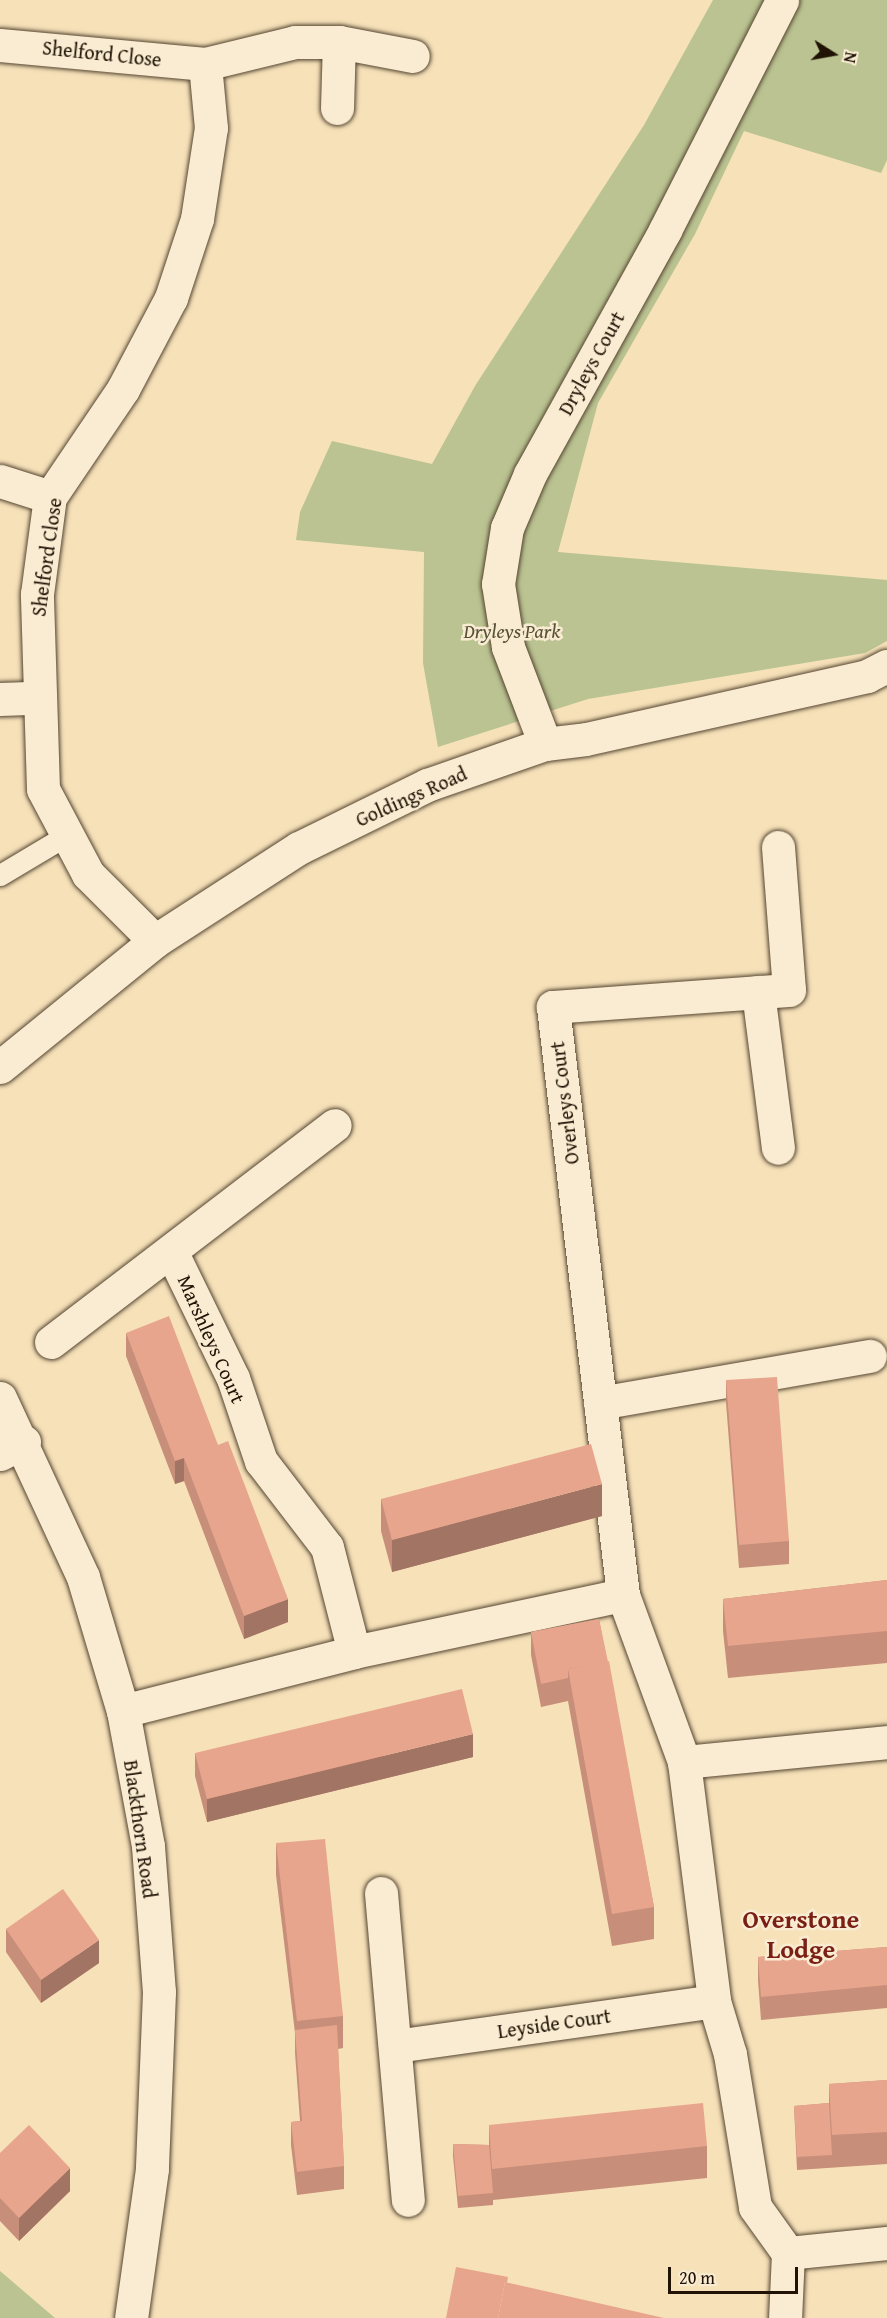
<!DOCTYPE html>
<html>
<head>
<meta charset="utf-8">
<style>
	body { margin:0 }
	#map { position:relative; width:887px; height:2318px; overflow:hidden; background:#f6e1b9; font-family:"Gentium Book Plus",serif }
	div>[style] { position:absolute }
	.green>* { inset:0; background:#bac391 }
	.roads { filter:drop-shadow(0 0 2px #564632) drop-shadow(0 0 2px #564632) }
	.service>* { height:21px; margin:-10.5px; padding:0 10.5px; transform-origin:10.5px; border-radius:10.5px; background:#f9ecd2 }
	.minor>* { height:33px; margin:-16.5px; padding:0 16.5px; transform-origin:16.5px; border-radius:16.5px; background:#f9ecd2 }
	.tertiary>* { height:33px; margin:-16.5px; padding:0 16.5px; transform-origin:16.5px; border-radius:16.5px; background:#f9ecd2 }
	.wall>* { inset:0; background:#c78e79 }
	.shaded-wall>* { inset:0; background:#a27463 }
	.building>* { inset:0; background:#e7a58d }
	span { translate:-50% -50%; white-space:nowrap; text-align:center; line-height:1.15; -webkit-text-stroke:5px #f9ecd2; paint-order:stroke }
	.street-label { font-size:20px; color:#201305 }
	.park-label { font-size:20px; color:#565136; font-style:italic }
	.district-label { font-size:26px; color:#7a1f14; font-weight:700 }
	.north { position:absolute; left:803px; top:24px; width:60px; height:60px; -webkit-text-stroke:4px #f9ecd2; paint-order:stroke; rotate:101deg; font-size:16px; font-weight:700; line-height:24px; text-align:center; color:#201305 }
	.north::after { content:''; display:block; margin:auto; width:21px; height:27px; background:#201305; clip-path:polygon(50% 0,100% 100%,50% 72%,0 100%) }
	.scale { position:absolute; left:668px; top:2267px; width:130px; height:27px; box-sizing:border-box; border:3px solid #201305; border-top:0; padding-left:8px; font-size:18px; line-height:21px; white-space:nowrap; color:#201305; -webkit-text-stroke:4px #f9ecd2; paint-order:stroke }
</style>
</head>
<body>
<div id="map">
	<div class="green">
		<div style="clip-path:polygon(713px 0,887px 0,887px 160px,881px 173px,744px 131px,695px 234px,598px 403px,558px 552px,887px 580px,887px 641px,865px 653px,588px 699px,438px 747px,423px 663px,424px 552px,296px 540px,300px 512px,332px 441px,432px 464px,475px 386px,644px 125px)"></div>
		<div style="clip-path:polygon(0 2271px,55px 2318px,0 2318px)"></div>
	</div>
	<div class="roads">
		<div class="service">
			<div style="left:0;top:875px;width:78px;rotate:-30.8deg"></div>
		</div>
		<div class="minor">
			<div style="left:0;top:45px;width:206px;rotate:5.3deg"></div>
			<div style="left:205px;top:64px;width:93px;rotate:-13.7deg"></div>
			<div style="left:295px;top:42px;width:44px"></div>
			<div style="left:339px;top:42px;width:75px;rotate:10.7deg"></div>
			<div style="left:337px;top:108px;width:66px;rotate:-88.3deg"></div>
			<div style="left:0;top:481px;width:52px;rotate:17.7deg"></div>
			<div style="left:0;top:699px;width:36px;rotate:-2deg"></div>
			<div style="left:545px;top:744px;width:104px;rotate:-110.9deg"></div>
			<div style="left:508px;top:647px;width:64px;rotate:-99deg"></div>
			<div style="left:498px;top:584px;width:57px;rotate:-80.9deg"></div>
			<div style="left:507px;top:528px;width:59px;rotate:-66.9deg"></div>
			<div style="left:530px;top:474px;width:279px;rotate:-61deg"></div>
			<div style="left:665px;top:230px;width:258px;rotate:-63deg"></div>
			<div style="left:778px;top:847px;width:143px;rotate:85.6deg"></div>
			<div style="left:789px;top:990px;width:237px;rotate:175.9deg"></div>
			<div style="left:553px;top:1007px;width:592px;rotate:83.21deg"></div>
			<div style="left:623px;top:1595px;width:178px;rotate:69.9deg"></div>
			<div style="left:684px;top:1762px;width:241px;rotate:82.8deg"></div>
			<div style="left:714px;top:2001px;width:55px;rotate:73.2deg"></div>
			<div style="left:730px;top:2054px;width:155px;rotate:80.7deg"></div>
			<div style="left:755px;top:2207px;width:57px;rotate:54.3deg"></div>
			<div style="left:788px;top:2253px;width:65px;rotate:92.6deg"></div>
			<div style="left:155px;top:941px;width:95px;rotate:-135deg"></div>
			<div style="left:88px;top:874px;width:96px;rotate:-117.9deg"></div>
			<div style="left:43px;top:789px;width:195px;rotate:-91.8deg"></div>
			<div style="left:37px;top:594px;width:98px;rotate:-82.4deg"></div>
			<div style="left:50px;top:497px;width:130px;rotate:-55.9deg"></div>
			<div style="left:123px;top:389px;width:103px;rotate:-62.2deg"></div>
			<div style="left:171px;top:298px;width:83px;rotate:-71.8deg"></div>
			<div style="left:197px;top:219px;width:92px;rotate:-81.3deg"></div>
			<div style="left:211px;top:128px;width:64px;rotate:-95.4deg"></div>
			<div style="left:758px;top:992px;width:157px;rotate:82.7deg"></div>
			<div style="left:0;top:1067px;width:200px;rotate:-39.1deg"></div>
			<div style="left:155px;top:941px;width:171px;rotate:-32.9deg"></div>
			<div style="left:299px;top:848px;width:143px;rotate:-26.2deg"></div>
			<div style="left:427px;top:785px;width:125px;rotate:-19.2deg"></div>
			<div style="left:545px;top:744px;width:41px;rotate:-7deg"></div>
			<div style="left:586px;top:739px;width:288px;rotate:-12.6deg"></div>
			<div style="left:867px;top:676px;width:22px;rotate:-27deg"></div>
			<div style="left:171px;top:1251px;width:141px;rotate:64deg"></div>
			<div style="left:233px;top:1378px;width:88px;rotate:71.4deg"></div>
			<div style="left:261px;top:1461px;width:108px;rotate:52.5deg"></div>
			<div style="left:327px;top:1547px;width:108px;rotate:75.6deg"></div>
			<div style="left:51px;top:1342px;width:357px;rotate:-37.4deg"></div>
			<div style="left:600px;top:1403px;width:274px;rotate:-9.9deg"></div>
			<div style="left:0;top:1454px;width:27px;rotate:-27deg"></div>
			<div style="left:123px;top:1711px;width:238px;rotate:-14.3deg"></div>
			<div style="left:354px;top:1652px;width:275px;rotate:-12deg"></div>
			<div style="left:684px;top:1762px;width:204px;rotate:-5.6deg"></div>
			<div style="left:381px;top:1893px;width:308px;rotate:85deg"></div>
			<div style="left:395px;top:2046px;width:322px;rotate:-8deg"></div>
			<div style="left:788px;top:2253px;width:100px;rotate:-5.8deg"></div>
		</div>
		<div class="tertiary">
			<div style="left:0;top:1398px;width:197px;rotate:65.1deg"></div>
			<div style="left:83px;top:1577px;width:140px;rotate:73.4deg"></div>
			<div style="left:123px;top:1711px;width:137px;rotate:79.5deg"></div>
			<div style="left:148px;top:1846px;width:146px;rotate:85.7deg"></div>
			<div style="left:159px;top:1992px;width:177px;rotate:92.3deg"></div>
			<div style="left:152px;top:2169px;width:150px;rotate:98deg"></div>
		</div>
	</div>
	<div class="wall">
		<div style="clip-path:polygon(126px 1333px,218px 1445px,288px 1622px,244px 1639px,184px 1481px,175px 1484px,126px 1356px)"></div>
		<div style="clip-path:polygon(726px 1380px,789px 1541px,789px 1564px,739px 1568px,726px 1403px)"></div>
		<div style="clip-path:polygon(381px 1499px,602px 1516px,392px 1572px,381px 1531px)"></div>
		<div style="clip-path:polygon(887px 1580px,887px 1663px,728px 1678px,723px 1631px,723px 1599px)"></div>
		<div style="clip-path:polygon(599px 1619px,654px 1907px,654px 1939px,612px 1946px,568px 1701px,541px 1707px,531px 1655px,531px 1632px)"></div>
		<div style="clip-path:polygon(195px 1753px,473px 1757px,207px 1822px,195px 1776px)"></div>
		<div style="clip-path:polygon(276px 1843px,343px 2016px,343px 2048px,338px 2049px,344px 2166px,344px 2189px,297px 2195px,291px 2145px,291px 2122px,300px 2121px,295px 2053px,295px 2033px,276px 1875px)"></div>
		<div style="clip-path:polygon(6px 1929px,99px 1963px,41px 2003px,6px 1952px)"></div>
		<div style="clip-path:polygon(887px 1947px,887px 2008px,761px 2020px,758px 1980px,758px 1957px)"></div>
		<div style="clip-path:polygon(887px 2080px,887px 2164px,797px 2170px,794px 2106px,829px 2103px,829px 2084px)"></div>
		<div style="clip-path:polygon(489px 2125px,707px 2146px,707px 2178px,493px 2200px,493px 2205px,458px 2208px,453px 2156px,453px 2144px,489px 2145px)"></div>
		<div style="clip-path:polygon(0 2153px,70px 2191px,19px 2241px,0 2221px)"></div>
	</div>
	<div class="shaded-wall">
		<div style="clip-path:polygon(184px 1458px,184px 1481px,175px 1484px,175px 1461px)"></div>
		<div style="clip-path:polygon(602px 1484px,602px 1516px,392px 1572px,392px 1540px)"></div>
		<div style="clip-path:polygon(288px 1599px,288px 1622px,244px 1639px,244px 1616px)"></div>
		<div style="clip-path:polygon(473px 1734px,473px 1757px,207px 1822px,207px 1799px)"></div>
		<div style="clip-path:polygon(99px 1940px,99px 1963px,41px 2003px,41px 1980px)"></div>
		<div style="clip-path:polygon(70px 2168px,70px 2191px,19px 2241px,19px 2218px)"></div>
	</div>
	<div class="building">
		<div style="clip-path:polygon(169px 1316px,218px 1445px,228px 1441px,288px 1599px,244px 1616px,184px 1458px,175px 1461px,126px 1333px)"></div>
		<div style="clip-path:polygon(777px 1377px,789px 1541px,739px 1545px,726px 1380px)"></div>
		<div style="clip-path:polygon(591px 1444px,602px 1484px,392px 1540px,381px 1499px)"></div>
		<div style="clip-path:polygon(887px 1580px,887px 1631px,728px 1646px,723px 1599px)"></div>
		<div style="clip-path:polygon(599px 1619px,608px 1662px,568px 1669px,568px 1678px,541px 1684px,531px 1632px)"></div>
		<div style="clip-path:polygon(609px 1661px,654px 1907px,612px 1914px,568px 1669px)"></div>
		<div style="clip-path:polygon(462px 1689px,473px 1734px,207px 1799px,195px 1753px)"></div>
		<div style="clip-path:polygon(325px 1839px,343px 2016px,297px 2021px,276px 1843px)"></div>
		<div style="clip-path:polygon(63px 1889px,99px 1940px,41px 1980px,6px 1929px)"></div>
		<div style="clip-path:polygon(887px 1947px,887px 1985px,761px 1997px,758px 1957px)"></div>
		<div style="clip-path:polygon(337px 2025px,344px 2166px,297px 2172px,291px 2122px,302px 2121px,295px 2030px)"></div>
		<div style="clip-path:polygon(887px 2080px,887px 2132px,832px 2135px,829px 2084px)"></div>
		<div style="clip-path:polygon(703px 2103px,707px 2146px,492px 2169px,489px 2125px)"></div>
		<div style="clip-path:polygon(829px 2103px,832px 2155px,797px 2157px,794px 2106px)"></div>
		<div style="clip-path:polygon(29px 2125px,70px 2168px,19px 2218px,0 2198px,0 2153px)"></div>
		<div style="clip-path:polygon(453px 2144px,489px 2145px,493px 2193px,458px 2196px)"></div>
		<div style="clip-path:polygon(456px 2267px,508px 2277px,507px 2283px,505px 2282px,498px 2318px,446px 2318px)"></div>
		<div style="clip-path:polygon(505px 2282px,664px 2318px,498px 2318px)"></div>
	</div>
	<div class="street-label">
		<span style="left:102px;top:53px;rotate:6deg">Shelford Close</span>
		<span style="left:591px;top:363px;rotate:-61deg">Dryleys Court</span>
		<span style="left:46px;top:557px;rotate:-82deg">Shelford Close</span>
		<span style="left:411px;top:796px;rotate:-24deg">Goldings Road</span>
		<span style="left:564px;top:1103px;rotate:-97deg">Overleys Court</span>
		<span style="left:212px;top:1339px;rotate:66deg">Marshleys Court</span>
		<span style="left:141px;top:1829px;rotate:82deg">Blackthorn Road</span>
		<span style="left:554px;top:2023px;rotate:-8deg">Leyside Court</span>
	</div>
	<div class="park-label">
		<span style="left:512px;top:630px">Dryleys Park</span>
	</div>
	<div class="district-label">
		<span style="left:801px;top:1934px">Overstone<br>Lodge</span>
	</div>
	<div class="north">N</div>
	<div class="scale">20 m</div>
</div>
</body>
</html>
